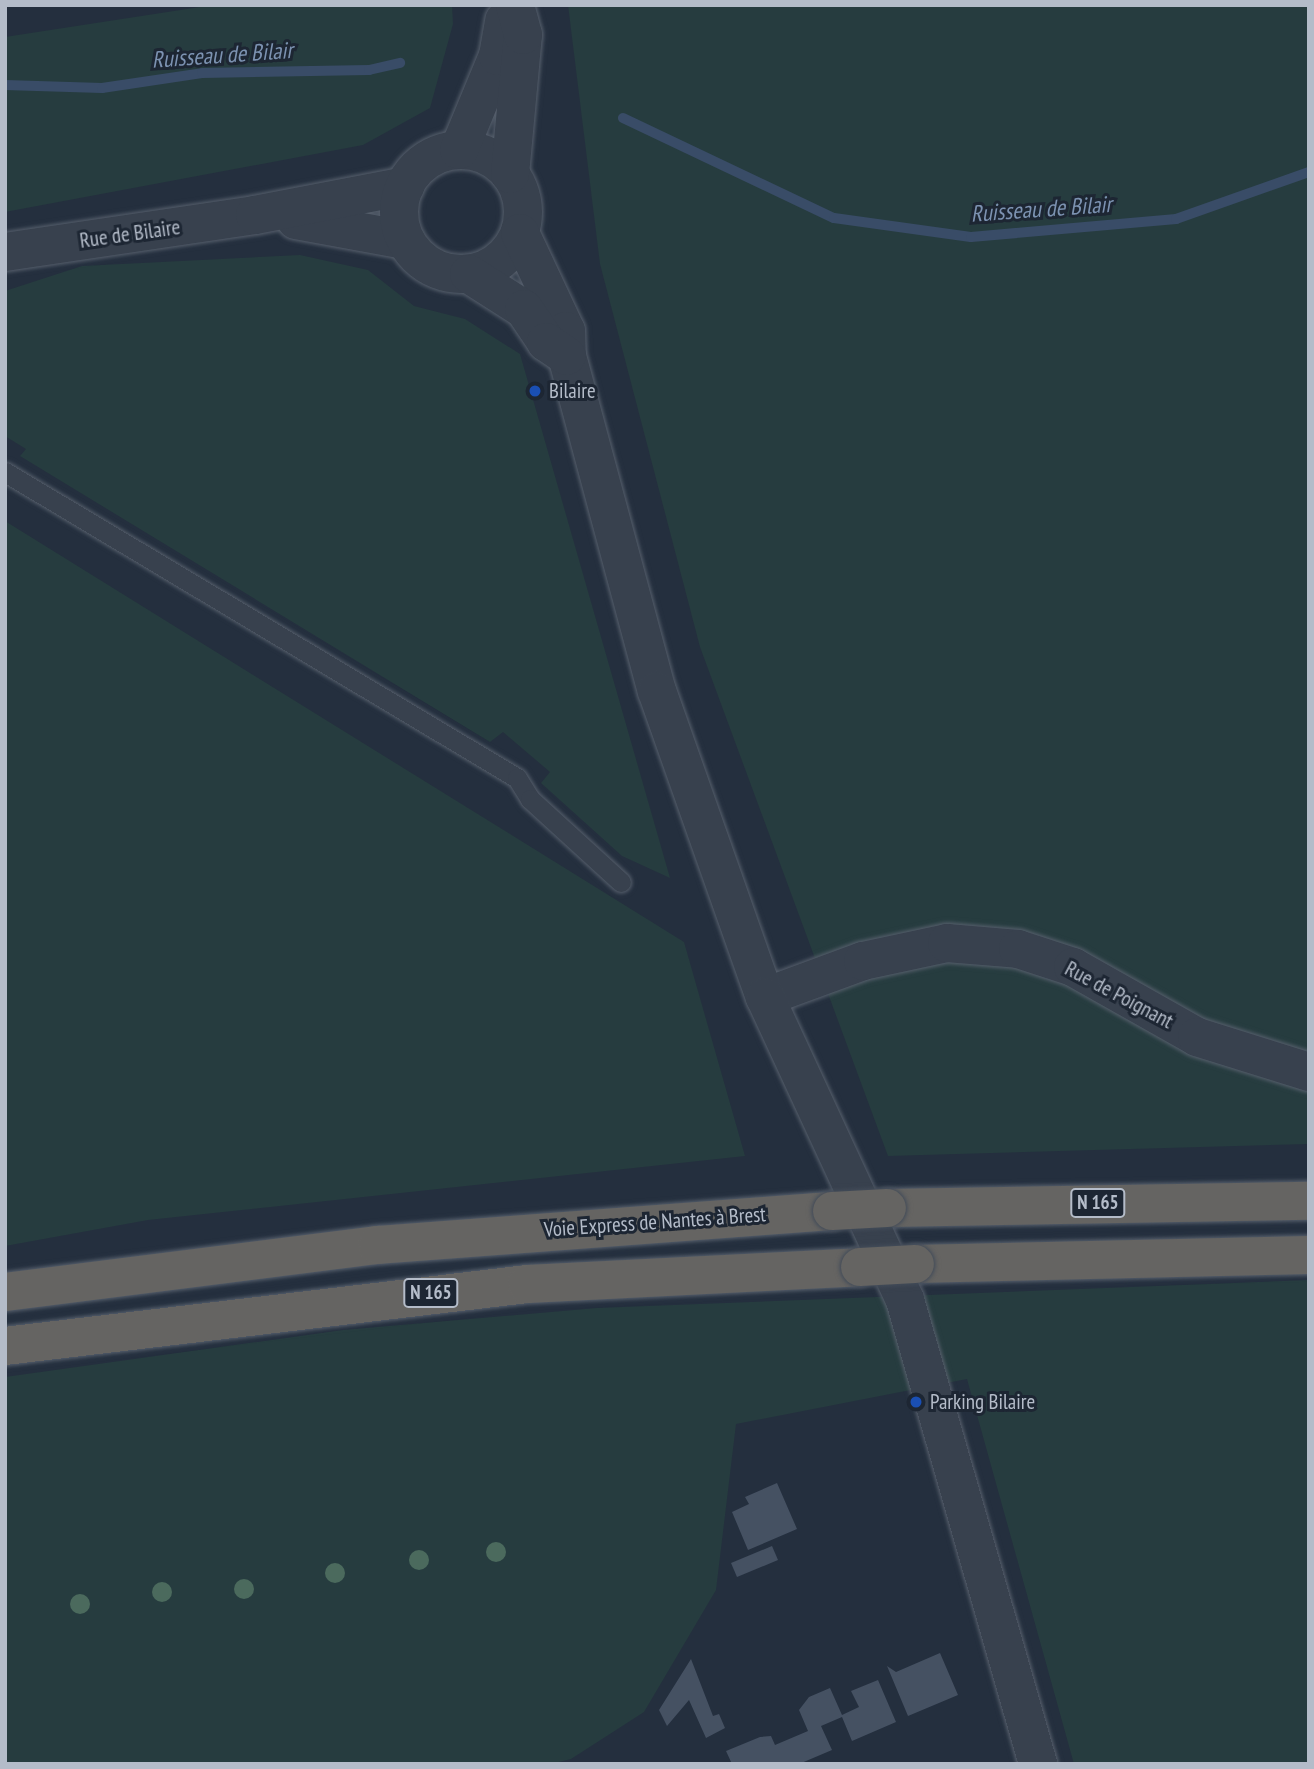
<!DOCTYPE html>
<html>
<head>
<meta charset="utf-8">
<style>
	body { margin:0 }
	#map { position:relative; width:1314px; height:1769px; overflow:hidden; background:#242f3e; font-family:"PT Sans Narrow",sans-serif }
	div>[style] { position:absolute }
	.green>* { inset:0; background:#263c3f }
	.stream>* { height:10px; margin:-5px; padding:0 5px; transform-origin:5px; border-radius:5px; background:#394c67 }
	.building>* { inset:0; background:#455162 }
	.roads { filter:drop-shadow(0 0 2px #565f6c) drop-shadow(0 0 2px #565f6c) }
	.service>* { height:19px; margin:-9.5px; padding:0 9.5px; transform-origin:9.5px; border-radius:9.5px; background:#38414e }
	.minor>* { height:38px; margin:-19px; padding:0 19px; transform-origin:19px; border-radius:19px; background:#38414e }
	.tertiary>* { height:38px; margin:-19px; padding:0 19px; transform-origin:19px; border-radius:19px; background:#38414e }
	.tertiary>.ring { margin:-19px; padding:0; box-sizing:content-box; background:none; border:38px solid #38414e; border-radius:50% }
	.trunk>* { height:38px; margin:-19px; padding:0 19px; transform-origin:19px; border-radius:19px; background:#656462 }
	.bridges { filter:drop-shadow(0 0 2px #434c59) drop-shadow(0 0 2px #434c59) }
	.trunk-bridge>* { height:38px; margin:-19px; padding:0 19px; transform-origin:19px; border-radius:19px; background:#656462 }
	.trees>* { width:20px; height:20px; margin:-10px; border-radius:50%; background:#4b6a5d }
	.dots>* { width:19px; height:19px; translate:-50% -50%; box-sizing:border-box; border:4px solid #1d2633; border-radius:50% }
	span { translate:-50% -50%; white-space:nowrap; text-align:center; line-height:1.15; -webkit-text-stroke:6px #1d2633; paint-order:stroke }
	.shield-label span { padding:2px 5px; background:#1d2633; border:2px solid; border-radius:5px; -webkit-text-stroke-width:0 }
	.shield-label { font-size:19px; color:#b4bcc9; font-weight:700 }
	.street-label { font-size:21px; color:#b4bcc9 }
	.poi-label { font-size:21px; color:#b4bcc9 }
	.left { translate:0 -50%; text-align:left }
	.water-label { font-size:23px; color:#7c92b1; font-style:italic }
	.frame { position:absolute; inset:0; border:7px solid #b4bcc9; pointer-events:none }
</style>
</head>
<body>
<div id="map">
	<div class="green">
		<div style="clip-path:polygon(213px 5px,452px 5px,453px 24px,430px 108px,363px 145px,5px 212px,5px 37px)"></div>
		<div style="clip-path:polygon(568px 5px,1309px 5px,1309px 1144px,888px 1156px,700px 647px,600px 264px)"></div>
		<div style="clip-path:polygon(300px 255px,368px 270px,414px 306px,465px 319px,520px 354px,670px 878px,622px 856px,541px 783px,550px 772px,503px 732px,490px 742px,20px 456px,26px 449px,5px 436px,5px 291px,82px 266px)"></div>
		<div style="clip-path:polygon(5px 521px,684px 942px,745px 1156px,148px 1220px,5px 1246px)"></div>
		<div style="clip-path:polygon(1309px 1280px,1309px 1764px,1074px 1764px,967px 1379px,736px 1424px,716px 1590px,644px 1712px,571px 1759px,551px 1764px,5px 1764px,5px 1377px,343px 1330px,597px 1308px)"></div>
	</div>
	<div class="stream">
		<div style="left:5px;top:85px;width:97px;rotate:1.8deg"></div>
		<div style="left:102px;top:88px;width:101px;rotate:-8.5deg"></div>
		<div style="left:202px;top:73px;width:167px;rotate:-1deg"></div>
		<div style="left:369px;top:70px;width:32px;rotate:-13deg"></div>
		<div style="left:623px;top:118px;width:233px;rotate:25.4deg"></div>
		<div style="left:834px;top:218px;width:138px;rotate:7.9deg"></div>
		<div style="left:971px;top:237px;width:206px;rotate:-5deg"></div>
		<div style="left:1176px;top:219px;width:141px;rotate:-19.5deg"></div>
	</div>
	<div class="building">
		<div style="clip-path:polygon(777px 1483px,797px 1529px,748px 1550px,732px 1512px,749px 1504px,745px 1497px)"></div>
		<div style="clip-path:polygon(772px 1546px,778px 1560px,737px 1577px,731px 1563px)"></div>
		<div style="clip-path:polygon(940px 1653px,958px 1695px,908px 1716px,887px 1666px,896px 1672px)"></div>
		<div style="clip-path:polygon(691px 1659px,713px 1716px,719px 1714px,725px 1728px,706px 1738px,689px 1700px,667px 1726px,659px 1710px)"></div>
		<div style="clip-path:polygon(878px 1680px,896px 1722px,852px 1741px,842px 1717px,821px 1726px,832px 1750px,799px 1764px,732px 1764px,726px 1751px,760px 1737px,771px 1736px,775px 1745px,808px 1731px,799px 1710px,809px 1697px,830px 1688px,842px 1715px,859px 1707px,851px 1691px)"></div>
	</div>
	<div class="roads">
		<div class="service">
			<div style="left:5px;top:472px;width:596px;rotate:30.86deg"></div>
			<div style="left:517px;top:778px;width:25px;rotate:58deg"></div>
			<div style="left:530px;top:799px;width:123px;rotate:42.4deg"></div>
		</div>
		<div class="minor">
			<div style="left:296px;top:220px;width:111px;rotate:10.4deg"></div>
			<div style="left:5px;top:252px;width:253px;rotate:-8.4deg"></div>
			<div style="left:255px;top:215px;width:153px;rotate:-10.9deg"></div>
			<div style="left:765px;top:997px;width:104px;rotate:-20.2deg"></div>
			<div style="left:863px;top:961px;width:86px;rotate:-12.1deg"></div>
			<div style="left:947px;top:943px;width:71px;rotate:4.8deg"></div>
			<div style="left:1018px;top:949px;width:58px;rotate:18.1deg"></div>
			<div style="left:1073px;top:967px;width:142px;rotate:29.4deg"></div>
			<div style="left:1197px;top:1037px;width:117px;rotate:17.4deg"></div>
		</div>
		<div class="tertiary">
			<div class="ring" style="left:399px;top:150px;width:86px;height:86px"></div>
			<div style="left:459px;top:150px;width:102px;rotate:-67.5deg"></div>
			<div style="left:498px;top:56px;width:36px;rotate:-80deg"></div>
			<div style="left:510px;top:174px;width:140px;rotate:-84.7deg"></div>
			<div style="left:523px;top:35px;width:31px;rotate:-105deg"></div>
			<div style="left:520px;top:233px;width:108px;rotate:64.9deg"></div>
			<div style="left:566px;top:331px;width:25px;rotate:88deg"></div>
			<div style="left:567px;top:356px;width:347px;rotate:75deg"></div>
			<div style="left:657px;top:691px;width:324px;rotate:70.6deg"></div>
			<div style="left:765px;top:997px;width:334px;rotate:65.2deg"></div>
			<div style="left:905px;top:1300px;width:483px;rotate:74deg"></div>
			<div style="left:469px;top:274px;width:65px;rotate:32.5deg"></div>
			<div style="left:524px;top:309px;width:40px;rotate:56deg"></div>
			<div style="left:546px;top:342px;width:25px;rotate:34deg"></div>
		</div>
		<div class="trunk">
			<div style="left:887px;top:1208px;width:422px;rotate:-1deg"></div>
			<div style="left:915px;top:1264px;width:394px;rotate:-1.3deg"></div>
			<div style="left:5px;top:1292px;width:376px;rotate:-7.2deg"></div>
			<div style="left:378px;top:1245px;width:455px;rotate:-4.3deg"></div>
			<div style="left:5px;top:1346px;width:526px;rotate:-6.77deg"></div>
			<div style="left:527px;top:1284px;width:333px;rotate:-2.9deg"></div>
		</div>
	</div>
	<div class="bridges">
		<div class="trunk-bridge">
			<div style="left:832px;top:1211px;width:55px;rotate:-3.1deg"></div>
			<div style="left:860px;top:1267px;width:55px;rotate:-3.1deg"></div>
		</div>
	</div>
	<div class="trees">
		<div style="left:496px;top:1552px"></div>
		<div style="left:419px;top:1560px"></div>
		<div style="left:335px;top:1573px"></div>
		<div style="left:244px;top:1589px"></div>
		<div style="left:162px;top:1592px"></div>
		<div style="left:80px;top:1604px"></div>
	</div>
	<div class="dots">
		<div style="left:535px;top:391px;background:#1a4fb4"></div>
		<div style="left:916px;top:1402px;background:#1a4fb4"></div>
	</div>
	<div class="shield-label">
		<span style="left:1098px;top:1203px">N 165</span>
		<span style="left:431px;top:1293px">N 165</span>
	</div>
	<div class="street-label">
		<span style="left:130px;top:234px;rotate:-8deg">Rue de Bilaire</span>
		<span style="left:1119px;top:995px;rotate:28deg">Rue de Poignant</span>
		<span style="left:655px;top:1222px;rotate:-4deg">Voie Express de Nantes à Brest</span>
	</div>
	<div class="poi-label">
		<span class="left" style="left:549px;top:391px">Bilaire</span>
		<span class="left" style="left:930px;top:1402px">Parking Bilaire</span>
	</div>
	<div class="water-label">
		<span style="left:222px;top:55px;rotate:-4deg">Ruisseau de Bilair</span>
		<span style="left:1041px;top:209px;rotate:-4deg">Ruisseau de Bilair</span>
	</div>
	<div class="frame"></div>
</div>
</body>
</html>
